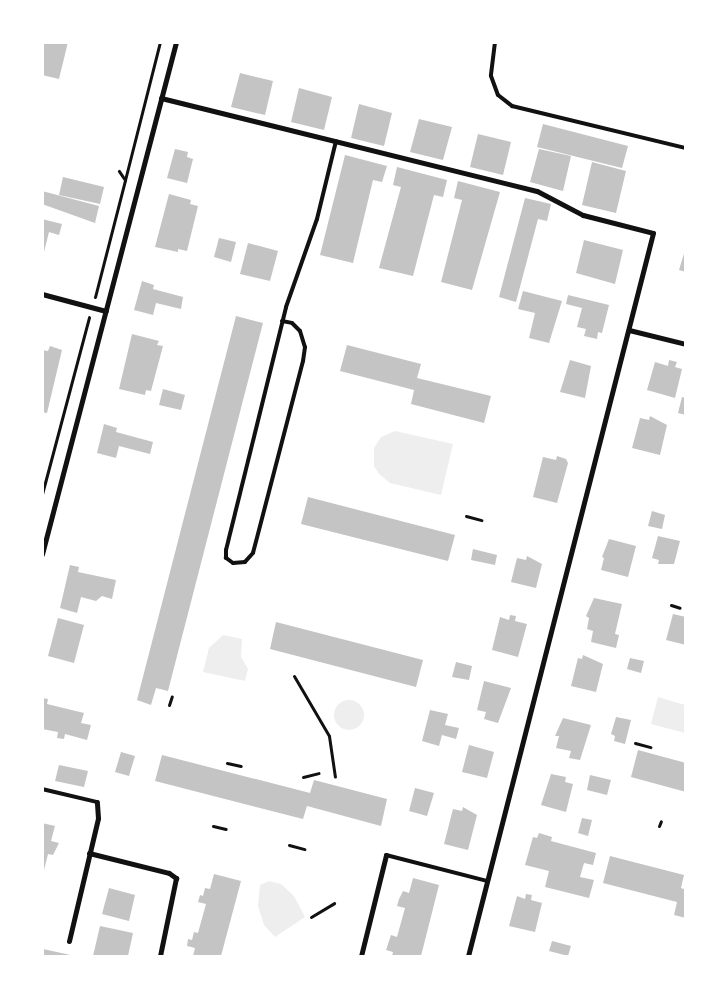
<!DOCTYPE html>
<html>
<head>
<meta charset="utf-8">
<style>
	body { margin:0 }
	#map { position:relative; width:728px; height:999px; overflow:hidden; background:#fff; font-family:"Work Sans",sans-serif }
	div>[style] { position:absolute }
	.green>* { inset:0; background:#eee }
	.round { border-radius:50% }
	.building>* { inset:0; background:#c4c4c4 }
	.path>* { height:3px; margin:-1.5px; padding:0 1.5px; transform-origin:1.5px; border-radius:1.5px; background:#111 }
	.service>* { height:4px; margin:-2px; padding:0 2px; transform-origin:2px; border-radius:2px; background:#111 }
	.minor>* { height:5px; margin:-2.5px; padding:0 2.5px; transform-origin:2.5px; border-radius:2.5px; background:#111 }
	span { translate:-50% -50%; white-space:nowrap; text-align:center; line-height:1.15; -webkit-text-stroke:5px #fff; paint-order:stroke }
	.frame { position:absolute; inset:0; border:44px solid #fff; pointer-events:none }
</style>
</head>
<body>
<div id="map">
	<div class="green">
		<div style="clip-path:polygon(395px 431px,453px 444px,441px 495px,390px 483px,379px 474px,374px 466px,374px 448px,381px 437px)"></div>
		<div style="clip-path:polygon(223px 635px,242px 639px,241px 657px,248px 669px,245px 681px,203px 672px,209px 648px)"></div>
		<div style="clip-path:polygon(658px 697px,685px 705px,685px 733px,651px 724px)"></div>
		<div class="round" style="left:334px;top:700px;width:30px;height:30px"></div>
		<div style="clip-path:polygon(269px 881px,281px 884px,294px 896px,305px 917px,275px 937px,264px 925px,258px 906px,260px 885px)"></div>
	</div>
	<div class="building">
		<div style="clip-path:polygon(42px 42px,68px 42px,59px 79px,42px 75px)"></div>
		<div style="clip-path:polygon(240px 73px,273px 81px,265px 115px,231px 107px)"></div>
		<div style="clip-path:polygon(299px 88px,332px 97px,324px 130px,291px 122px)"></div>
		<div style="clip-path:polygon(359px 104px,392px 113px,384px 146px,351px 138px)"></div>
		<div style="clip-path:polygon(419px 119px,452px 127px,443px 160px,410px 152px)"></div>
		<div style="clip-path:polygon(543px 124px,628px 146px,622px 168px,537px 147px)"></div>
		<div style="clip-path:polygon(478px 134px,511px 142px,503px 175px,470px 167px)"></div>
		<div style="clip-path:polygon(175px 149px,188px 152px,187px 157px,193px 159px,187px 183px,167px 178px)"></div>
		<div style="clip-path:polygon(539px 149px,571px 156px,563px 191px,530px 182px)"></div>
		<div style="clip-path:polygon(345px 155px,387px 166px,382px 182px,373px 180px,353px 263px,320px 255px)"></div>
		<div style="clip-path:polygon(592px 162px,626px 171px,616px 213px,582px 205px)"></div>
		<div style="clip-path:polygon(397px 167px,447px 180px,443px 197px,434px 195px,413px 276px,379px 268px,401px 187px,393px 185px)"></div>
		<div style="clip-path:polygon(63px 177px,104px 187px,100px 204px,59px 195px)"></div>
		<div style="clip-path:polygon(458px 181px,500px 192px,472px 290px,441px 282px,462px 200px,454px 198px)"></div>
		<div style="clip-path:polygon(42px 191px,99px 206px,95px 223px,42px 204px)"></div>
		<div style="clip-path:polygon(169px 194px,191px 200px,190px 204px,198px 206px,187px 251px,178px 249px,178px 252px,155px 247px)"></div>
		<div style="clip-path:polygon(525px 198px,551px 204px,547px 221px,538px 219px,516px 302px,499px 297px)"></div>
		<div style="clip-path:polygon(42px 219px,62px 224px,59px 235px,49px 232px,43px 256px)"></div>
		<div style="clip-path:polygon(219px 238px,236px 242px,231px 262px,214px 257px)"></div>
		<div style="clip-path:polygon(584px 240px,623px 250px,615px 284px,576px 273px)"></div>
		<div style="clip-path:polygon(248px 243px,278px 251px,270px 281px,240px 274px)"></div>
		<div style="clip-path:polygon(686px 247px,686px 272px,679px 270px)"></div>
		<div style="clip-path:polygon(142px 281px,154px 285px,153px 289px,183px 297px,181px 309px,156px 303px,153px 315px,134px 310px)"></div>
		<div style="clip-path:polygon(523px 291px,562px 301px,549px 343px,529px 338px,535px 313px,518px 309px)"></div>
		<div style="clip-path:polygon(568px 295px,609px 305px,602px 333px,598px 332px,597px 339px,584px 336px,586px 329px,577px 327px,582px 308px,566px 304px)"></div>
		<div style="clip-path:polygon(236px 316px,263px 323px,168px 691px,156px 688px,151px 705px,137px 700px)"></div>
		<div style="clip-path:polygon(132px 334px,159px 341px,157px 345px,163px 346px,151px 391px,146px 390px,145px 395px,119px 389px)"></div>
		<div style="clip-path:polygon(347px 345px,421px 364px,417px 378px,491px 396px,484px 423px,411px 404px,414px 390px,340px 371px)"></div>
		<div style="clip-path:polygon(50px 346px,62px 350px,47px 413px,42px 412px,42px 350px,48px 351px)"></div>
		<div style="clip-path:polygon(570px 360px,591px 366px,585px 398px,560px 392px)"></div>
		<div style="clip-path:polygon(669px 360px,677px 362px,675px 367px,682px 369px,675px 398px,647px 390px,655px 362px,668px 366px)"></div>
		<div style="clip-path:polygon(163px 389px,185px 395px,181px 410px,159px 405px)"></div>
		<div style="clip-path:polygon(682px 397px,686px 398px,686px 415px,678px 413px)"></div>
		<div style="clip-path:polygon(650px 416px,667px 425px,660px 455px,632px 448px,640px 418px,649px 420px)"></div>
		<div style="clip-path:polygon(104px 424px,117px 428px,116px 432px,153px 442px,150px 454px,119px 446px,116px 458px,97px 453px)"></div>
		<div style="clip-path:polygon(557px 456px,566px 459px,568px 463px,557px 503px,533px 497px,543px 457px,556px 460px)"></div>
		<div style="clip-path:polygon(308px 497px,455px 535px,448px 561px,301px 524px)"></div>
		<div style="clip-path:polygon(652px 511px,665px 515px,662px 529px,648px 526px)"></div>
		<div style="clip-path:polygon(658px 536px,680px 541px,674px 564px,658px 564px,659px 560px,652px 558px)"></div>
		<div style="clip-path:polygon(609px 539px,636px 546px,628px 577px,601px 570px,604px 558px,602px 557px)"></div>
		<div style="clip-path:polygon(473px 549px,497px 555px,495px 565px,471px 560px)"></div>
		<div style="clip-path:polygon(527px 556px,542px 564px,536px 588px,511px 582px,517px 558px,526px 560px)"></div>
		<div style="clip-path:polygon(70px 565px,79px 567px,78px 572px,116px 580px,112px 599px,102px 596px,96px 601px,81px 597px,77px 613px,60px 608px)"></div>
		<div style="clip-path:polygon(594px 598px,622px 604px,615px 634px,619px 635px,616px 648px,591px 642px,593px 631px,587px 629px,589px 618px,586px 616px)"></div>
		<div style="clip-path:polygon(673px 614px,686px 617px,686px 645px,666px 640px)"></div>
		<div style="clip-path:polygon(510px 615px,516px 616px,515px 621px,527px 624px,518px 657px,492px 650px,500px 617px,509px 620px)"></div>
		<div style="clip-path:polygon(58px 618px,84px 625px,74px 663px,48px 656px)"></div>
		<div style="clip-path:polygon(276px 622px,423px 660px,416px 687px,270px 649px)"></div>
		<div style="clip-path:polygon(583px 655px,603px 664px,596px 692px,571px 686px,578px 658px,582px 659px)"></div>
		<div style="clip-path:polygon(630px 658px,644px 661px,641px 673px,627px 669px)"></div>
		<div style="clip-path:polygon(456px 662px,472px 666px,469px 680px,452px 677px)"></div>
		<div style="clip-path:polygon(484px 681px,511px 688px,498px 723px,484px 719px,486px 712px,477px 710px)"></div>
		<div style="clip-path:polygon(42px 698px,48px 699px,47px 704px,84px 713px,81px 723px,91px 725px,87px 740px,65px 734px,64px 739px,57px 738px,58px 732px,42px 729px)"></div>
		<div style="clip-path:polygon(430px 710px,448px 714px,445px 725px,459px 728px,456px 739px,442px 735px,439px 746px,422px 741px)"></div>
		<div style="clip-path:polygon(616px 717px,631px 720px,625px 744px,614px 741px,615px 736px,611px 734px)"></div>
		<div style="clip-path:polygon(563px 718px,591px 725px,580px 760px,569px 758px,571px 751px,556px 748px,559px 736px,555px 736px)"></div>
		<div style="clip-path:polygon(469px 745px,494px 752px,487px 778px,462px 772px)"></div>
		<div style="clip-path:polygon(638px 750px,686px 763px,686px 792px,631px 777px)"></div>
		<div style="clip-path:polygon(121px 752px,135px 756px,129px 776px,115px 772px)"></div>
		<div style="clip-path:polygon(162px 755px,310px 793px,314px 780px,387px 799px,381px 826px,307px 806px,303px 819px,155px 781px)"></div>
		<div style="clip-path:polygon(59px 765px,88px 771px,84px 787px,55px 781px)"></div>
		<div style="clip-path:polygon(551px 774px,566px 777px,565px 782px,573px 784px,566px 812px,541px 805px)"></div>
		<div style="clip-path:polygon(590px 775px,611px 780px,607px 795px,587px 790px)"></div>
		<div style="clip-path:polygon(415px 788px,434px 793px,427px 816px,409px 811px)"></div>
		<div style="clip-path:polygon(463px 807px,477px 815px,468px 850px,444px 844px,453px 809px,462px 811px)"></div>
		<div style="clip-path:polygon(582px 818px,592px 820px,588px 836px,578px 833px)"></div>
		<div style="clip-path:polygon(42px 823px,55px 826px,51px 841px,59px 843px,53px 855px,48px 854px,43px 874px)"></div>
		<div style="clip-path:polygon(539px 833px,552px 837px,551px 841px,596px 853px,593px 865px,584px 863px,580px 877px,594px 880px,589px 898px,545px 887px,549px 871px,525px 865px,533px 837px,537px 838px)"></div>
		<div style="clip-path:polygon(610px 856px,684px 875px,681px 888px,686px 890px,686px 918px,674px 915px,677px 902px,603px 883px)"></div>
		<div style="clip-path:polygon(214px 874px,241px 881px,221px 956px,193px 956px,195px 948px,187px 946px,188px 939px,192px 940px,194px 932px,198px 933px,206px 904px,198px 902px,200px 895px,203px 896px,205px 888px,210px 889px)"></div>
		<div style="clip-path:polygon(413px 878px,439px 885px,421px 956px,392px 956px,393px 952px,386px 950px,391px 935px,397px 937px,405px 908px,397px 906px,399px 899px,403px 891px,409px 893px)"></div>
		<div style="clip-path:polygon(109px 888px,135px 895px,129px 921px,102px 914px)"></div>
		<div style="clip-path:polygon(526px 894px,532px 895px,531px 900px,542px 903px,535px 932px,509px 926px,517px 896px,525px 899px)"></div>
		<div style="clip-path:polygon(100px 926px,133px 933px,128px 956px,93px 956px)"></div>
		<div style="clip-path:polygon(552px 941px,571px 946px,568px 956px,549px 951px)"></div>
		<div style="clip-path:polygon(43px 949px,75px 956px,42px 956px)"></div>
	</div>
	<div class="path">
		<div style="left:125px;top:180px;width:142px;rotate:-75.8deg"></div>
		<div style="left:95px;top:297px;width:121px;rotate:-75.6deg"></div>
		<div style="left:125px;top:180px;width:11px;rotate:-124deg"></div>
		<div style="left:42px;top:494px;width:183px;rotate:-75.1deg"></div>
		<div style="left:466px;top:516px;width:16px;rotate:15deg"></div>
		<div style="left:671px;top:605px;width:9px;rotate:18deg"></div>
		<div style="left:294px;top:676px;width:69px;rotate:59.7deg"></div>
		<div style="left:329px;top:736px;width:41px;rotate:81.7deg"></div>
		<div style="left:169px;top:705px;width:9px;rotate:-72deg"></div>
		<div style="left:635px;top:743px;width:16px;rotate:15deg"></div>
		<div style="left:227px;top:763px;width:14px;rotate:12deg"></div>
		<div style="left:303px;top:777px;width:16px;rotate:-14deg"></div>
		<div style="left:213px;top:826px;width:13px;rotate:13deg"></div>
		<div style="left:659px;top:826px;width:5px;rotate:-68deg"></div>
		<div style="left:289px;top:845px;width:16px;rotate:15deg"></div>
		<div style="left:311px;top:917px;width:27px;rotate:-31deg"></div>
	</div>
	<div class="service">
		<div style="left:495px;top:42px;width:34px;rotate:97deg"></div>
		<div style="left:491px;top:76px;width:20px;rotate:70deg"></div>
		<div style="left:498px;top:95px;width:18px;rotate:38deg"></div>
		<div style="left:512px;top:106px;width:179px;rotate:13.6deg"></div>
		<div style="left:282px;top:321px;width:10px;rotate:11deg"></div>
		<div style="left:292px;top:323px;width:11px;rotate:45deg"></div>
		<div style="left:300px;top:331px;width:17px;rotate:73deg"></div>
		<div style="left:305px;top:347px;width:14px;rotate:98deg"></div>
		<div style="left:303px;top:361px;width:198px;rotate:104.6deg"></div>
		<div style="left:253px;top:553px;width:12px;rotate:132deg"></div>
		<div style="left:245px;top:562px;width:12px;rotate:175deg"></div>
		<div style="left:233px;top:563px;width:9px;rotate:-144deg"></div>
		<div style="left:226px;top:558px;width:8px;rotate:-90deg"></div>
		<div style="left:226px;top:550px;width:250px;rotate:-76.1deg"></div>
		<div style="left:286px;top:307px;width:93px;rotate:-70.6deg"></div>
		<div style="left:317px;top:219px;width:80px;rotate:-76.3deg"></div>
		<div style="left:42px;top:789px;width:57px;rotate:13.3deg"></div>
		<div style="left:386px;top:855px;width:104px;rotate:14.4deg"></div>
	</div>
	<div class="minor">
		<div style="left:161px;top:98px;width:387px;rotate:13.9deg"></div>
		<div style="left:537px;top:191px;width:52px;rotate:27.6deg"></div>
		<div style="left:583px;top:215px;width:72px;rotate:14.4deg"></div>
		<div style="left:653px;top:233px;width:746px;rotate:104.35deg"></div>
		<div style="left:42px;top:294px;width:66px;rotate:14.9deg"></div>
		<div style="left:629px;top:330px;width:59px;rotate:13.8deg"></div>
		<div style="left:42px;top:554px;width:529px;rotate:-75.33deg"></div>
		<div style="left:89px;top:853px;width:82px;rotate:14deg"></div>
		<div style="left:169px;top:873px;width:9px;rotate:36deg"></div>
		<div style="left:176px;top:878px;width:80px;rotate:101.6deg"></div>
		<div style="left:69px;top:941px;width:126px;rotate:-76.7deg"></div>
		<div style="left:98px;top:818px;width:16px;rotate:-94deg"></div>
		<div style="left:361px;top:956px;width:104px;rotate:-76.1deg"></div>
	</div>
	<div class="frame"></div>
</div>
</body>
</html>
